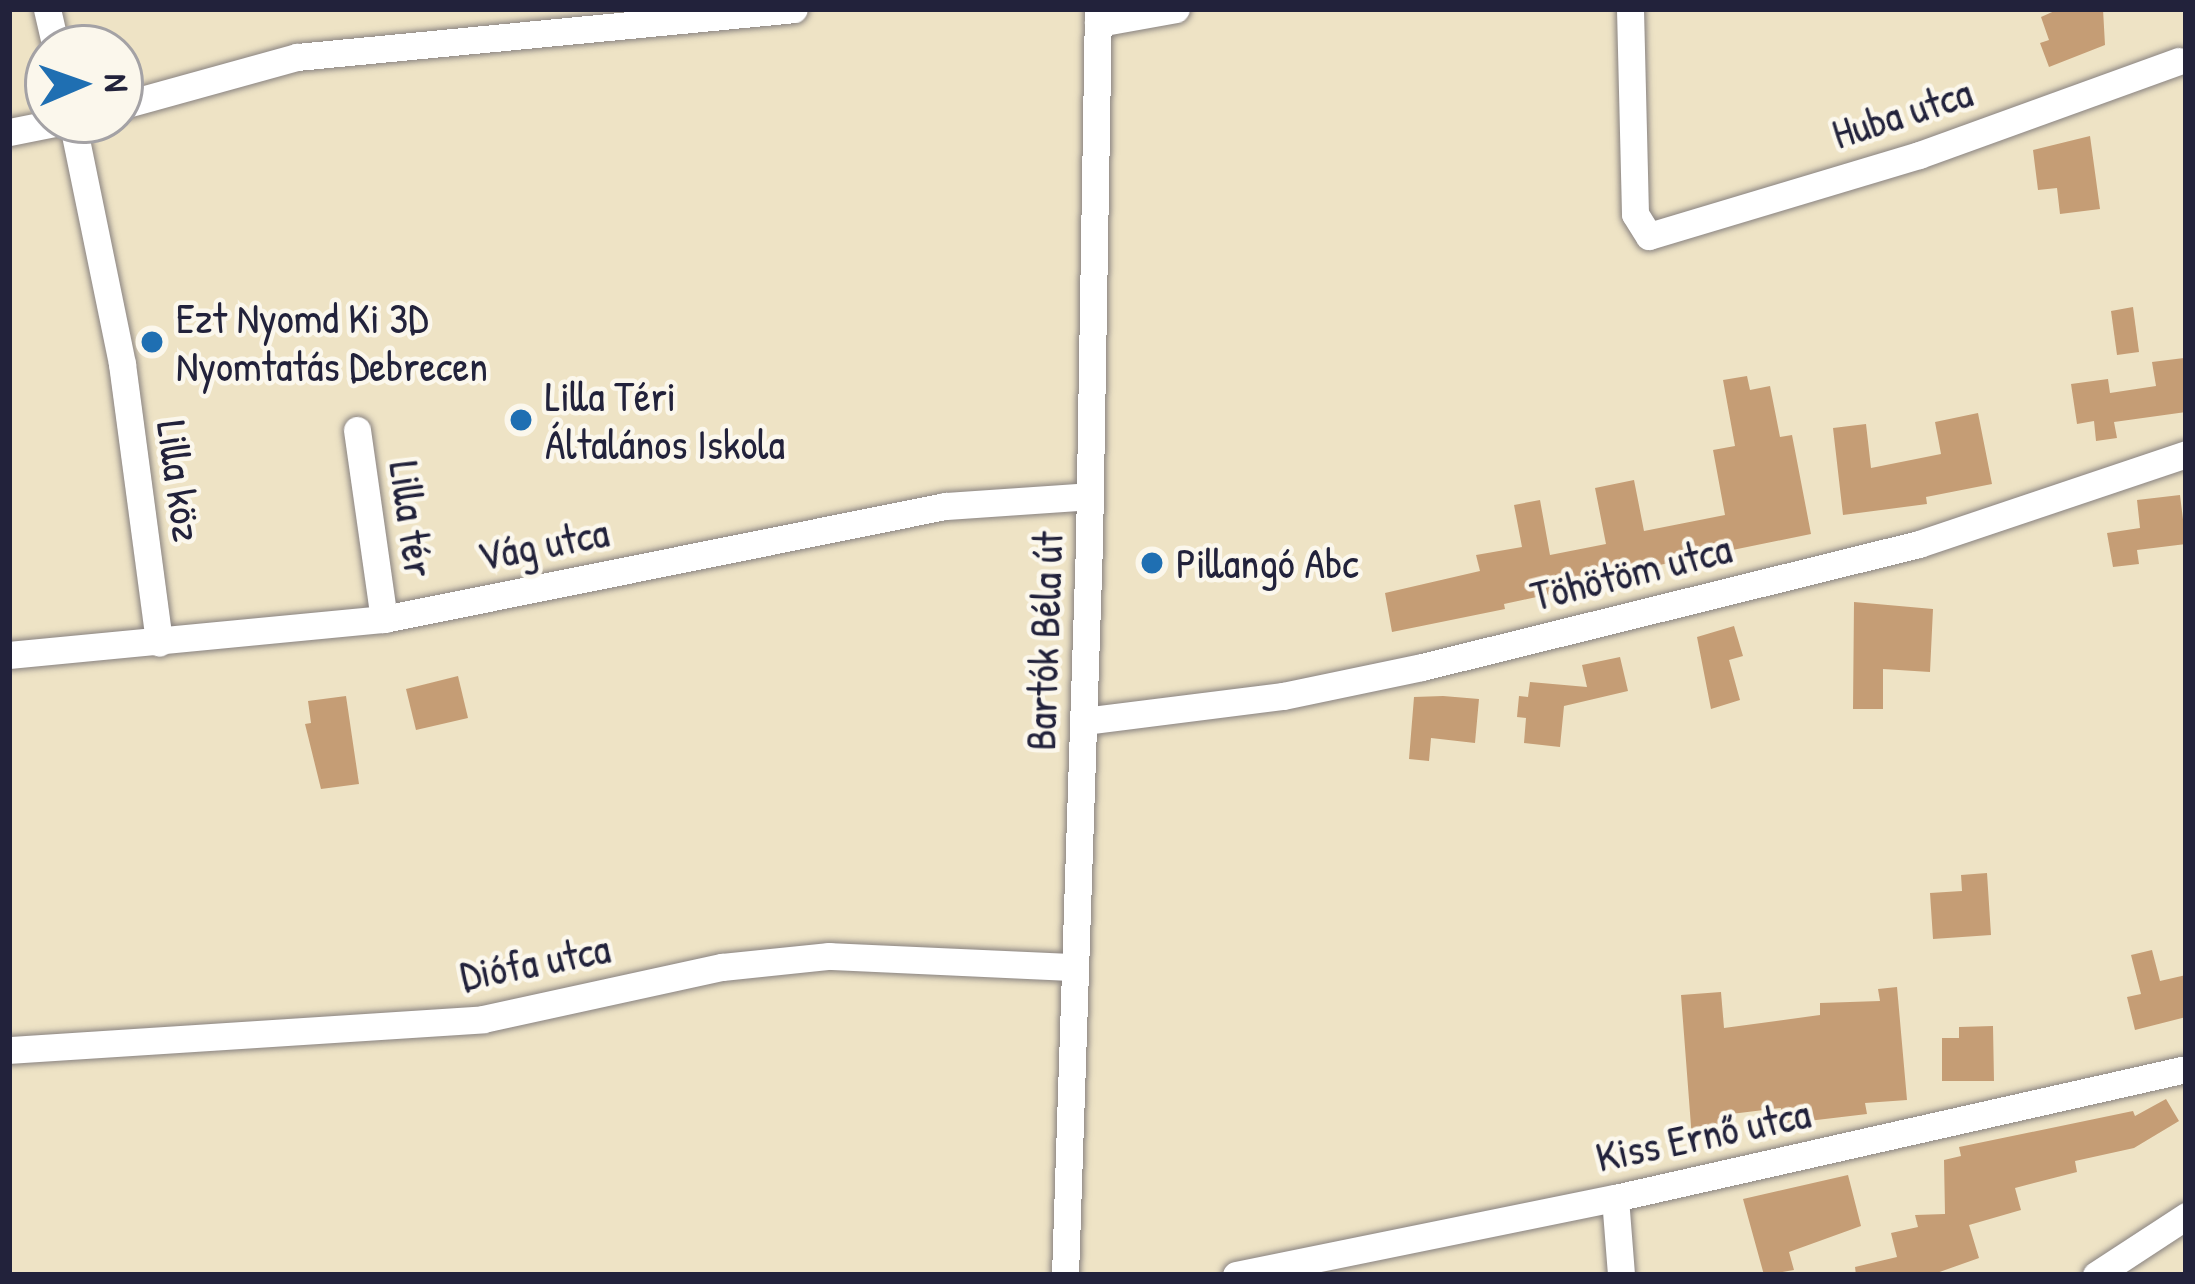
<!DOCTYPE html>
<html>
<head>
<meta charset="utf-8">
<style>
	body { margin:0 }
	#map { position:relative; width:2195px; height:1284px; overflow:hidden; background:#eee3c5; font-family:"Patrick Hand",sans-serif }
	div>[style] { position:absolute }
	.building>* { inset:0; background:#c59d75 }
	.roads { filter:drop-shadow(0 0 3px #888280) drop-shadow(0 0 3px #888280) }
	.minor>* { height:27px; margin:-13.5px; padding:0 13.5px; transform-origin:13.5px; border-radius:13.5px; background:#fff }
	.dots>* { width:33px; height:33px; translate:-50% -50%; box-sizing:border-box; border:6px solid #fbf7ec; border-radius:50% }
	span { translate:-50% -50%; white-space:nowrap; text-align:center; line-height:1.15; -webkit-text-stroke:9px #fbf7ec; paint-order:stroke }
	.street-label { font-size:42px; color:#22223b }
	.poi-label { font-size:42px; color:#22223b }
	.left { translate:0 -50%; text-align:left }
	.frame { position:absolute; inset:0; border:12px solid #22223b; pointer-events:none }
	.north { position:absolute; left:24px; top:24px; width:120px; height:120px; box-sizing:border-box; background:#fbf7ec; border:3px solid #a4a2a5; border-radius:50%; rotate:88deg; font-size:33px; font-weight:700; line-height:48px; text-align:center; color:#22223b }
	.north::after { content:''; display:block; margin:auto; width:42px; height:54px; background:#1f6fb2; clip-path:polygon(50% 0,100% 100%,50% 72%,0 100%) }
</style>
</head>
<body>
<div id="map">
	<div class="building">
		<div style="clip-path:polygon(2059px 9px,2103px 9px,2105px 45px,2049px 67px,2040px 43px,2049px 40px,2041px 17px)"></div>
		<div style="clip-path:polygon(2090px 136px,2100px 209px,2060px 214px,2057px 188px,2038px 190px,2033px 150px)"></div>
		<div style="clip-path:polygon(2133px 307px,2139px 352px,2117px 355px,2111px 311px)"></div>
		<div style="clip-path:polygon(2184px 358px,2186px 412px,2114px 422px,2117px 438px,2096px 441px,2094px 421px,2077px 424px,2071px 384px,2108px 379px,2110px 393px,2156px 386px,2152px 362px)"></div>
		<div style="clip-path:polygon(1747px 376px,1750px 390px,1770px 386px,1780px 437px,1792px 435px,1811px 534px,1591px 579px,1592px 585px,1504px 604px,1505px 609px,1392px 632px,1385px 593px,1480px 571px,1476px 555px,1522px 547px,1514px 505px,1540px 500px,1550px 555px,1606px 544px,1595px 488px,1634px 480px,1644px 531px,1725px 515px,1713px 450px,1735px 446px,1723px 380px)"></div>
		<div style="clip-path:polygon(1978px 413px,1992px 484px,1926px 497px,1927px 504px,1843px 515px,1833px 428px,1866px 424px,1871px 468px,1941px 454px,1935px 422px)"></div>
		<div style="clip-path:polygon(2180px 495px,2186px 544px,2137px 550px,2139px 564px,2113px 567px,2107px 533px,2140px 528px,2137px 500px)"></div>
		<div style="clip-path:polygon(1854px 602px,1933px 609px,1930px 672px,1883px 669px,1883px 709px,1853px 709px)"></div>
		<div style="clip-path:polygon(1734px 626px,1743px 656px,1729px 660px,1740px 700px,1711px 709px,1697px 637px)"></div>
		<div style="clip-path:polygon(1620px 657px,1628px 691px,1564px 706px,1560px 747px,1524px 743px,1526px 718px,1517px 717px,1519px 696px,1528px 697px,1530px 682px,1587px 687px,1582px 665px)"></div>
		<div style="clip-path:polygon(458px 676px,468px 718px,416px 730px,406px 689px)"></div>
		<div style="clip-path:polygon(346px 696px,359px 784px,321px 789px,305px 724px,311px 723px,308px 701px)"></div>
		<div style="clip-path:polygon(1443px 696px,1479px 699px,1475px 743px,1431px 738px,1429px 761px,1409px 759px,1414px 697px)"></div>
		<div style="clip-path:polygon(1987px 873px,1991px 935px,1933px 939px,1930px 893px,1962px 891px,1961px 875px)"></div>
		<div style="clip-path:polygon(2152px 950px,2160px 981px,2186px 975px,2186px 1017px,2135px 1030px,2127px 997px,2141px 994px,2131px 955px)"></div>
		<div style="clip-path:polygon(1897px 987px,1907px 1100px,1865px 1103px,1867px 1114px,1783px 1124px,1781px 1108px,1731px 1114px,1733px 1136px,1692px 1139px,1681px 995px,1721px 992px,1724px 1028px,1820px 1015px,1820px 1003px,1880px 1001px,1878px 989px)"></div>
		<div style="clip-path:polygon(1993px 1026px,1994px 1081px,1942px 1081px,1942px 1038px,1959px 1038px,1959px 1027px)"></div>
		<div style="clip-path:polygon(2166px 1099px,2179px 1121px,2134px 1148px,2075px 1161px,2077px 1172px,2015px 1188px,2021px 1210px,1969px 1225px,1979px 1258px,1931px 1275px,1856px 1275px,1855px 1267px,1897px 1257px,1891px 1233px,1918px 1227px,1915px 1215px,1945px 1214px,1944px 1160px,1961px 1156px,1959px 1147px,2133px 1111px,2135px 1116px)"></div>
		<div style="clip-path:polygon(1848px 1175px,1861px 1226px,1789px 1252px,1794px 1270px,1764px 1275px,1743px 1199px)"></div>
	</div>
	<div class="roads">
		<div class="minor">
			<div style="left:47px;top:9px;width:40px;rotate:77deg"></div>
			<div style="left:1630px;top:9px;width:205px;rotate:88.6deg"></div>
			<div style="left:1635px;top:214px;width:26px;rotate:58deg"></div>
			<div style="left:1649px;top:236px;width:282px;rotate:-16.7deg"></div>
			<div style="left:1919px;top:155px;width:276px;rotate:-19.9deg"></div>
			<div style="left:1098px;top:23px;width:79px;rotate:-10.2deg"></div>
			<div style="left:120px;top:106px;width:184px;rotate:-15.5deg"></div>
			<div style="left:297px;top:57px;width:499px;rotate:-5.5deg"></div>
			<div style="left:72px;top:120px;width:249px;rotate:78.4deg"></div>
			<div style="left:122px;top:364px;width:281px;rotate:82.4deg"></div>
			<div style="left:9px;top:132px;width:61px;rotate:-11.3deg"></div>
			<div style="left:357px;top:430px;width:191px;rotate:81.9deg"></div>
			<div style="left:9px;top:655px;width:377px;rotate:-5.5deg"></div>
			<div style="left:384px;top:619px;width:572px;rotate:-11.39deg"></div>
			<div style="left:945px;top:506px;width:145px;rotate:-3.9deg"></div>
			<div style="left:1084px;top:721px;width:201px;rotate:-7.2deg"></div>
			<div style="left:1283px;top:696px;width:142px;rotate:-11.8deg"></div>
			<div style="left:1422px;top:667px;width:512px;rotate:-13.9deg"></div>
			<div style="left:1919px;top:544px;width:282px;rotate:-18.6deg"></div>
			<div style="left:9px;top:1050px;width:475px;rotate:-3.7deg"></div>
			<div style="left:483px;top:1019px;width:245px;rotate:-12.3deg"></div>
			<div style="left:722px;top:967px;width:108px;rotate:-5.9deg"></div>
			<div style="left:829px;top:956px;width:245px;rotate:2.6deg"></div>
			<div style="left:1615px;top:1198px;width:77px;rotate:85.5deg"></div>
			<div style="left:1065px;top:1275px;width:731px;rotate:-88.12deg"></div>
			<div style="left:1089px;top:544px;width:535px;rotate:-89.04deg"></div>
			<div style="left:1236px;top:1275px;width:387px;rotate:-11.5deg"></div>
			<div style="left:1615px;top:1198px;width:585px;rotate:-12.73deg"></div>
			<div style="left:2096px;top:1275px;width:108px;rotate:-33.2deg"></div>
		</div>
	</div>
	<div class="dots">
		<div style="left:152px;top:342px;background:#1f6fb2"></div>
		<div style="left:521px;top:420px;background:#1f6fb2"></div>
		<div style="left:1152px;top:563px;background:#1f6fb2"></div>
	</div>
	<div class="street-label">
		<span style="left:1902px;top:113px;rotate:-18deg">Huba utca</span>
		<span style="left:180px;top:481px;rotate:82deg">Lilla köz</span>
		<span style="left:412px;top:519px;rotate:82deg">Lilla tér</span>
		<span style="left:543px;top:544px;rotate:-11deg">Vág utca</span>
		<span style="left:1631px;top:572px;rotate:-14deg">Töhötöm utca</span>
		<span style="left:1044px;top:641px;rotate:-88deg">Bartók Béla út</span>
		<span style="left:535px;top:962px;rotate:-11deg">Diófa utca</span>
		<span style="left:1703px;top:1135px;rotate:-12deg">Kiss Ernő utca</span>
	</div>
	<div class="poi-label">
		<span class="left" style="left:176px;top:342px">Ezt Nyomd Ki 3D<br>Nyomtatás Debrecen</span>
		<span class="left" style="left:545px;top:420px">Lilla Téri<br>Általános Iskola</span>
		<span class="left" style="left:1176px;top:563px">Pillangó Abc</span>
	</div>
	<div class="frame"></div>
	<div class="north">N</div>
</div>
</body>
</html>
